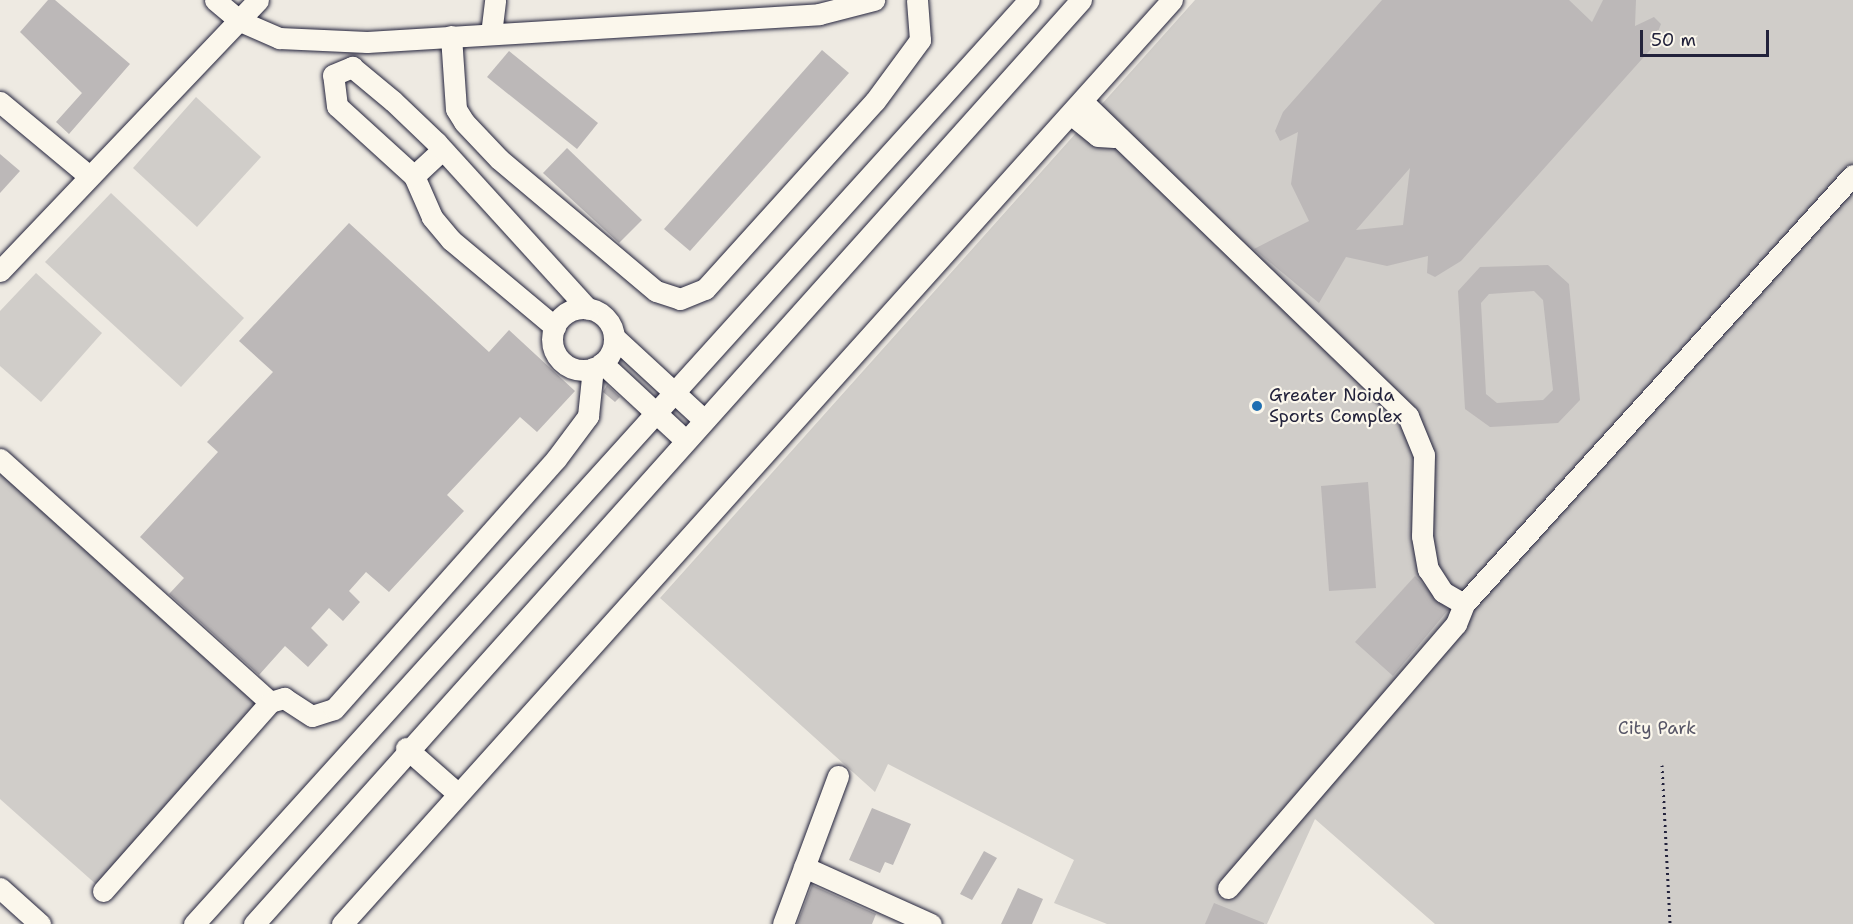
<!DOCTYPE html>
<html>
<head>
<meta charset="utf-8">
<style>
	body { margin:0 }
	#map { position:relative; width:1853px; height:924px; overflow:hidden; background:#eeeae2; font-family:"Shantell Sans",sans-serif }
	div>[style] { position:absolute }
	.green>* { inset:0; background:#d0cdc9 }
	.building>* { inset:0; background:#bcb8b8 }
	.path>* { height:3px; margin-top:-1.5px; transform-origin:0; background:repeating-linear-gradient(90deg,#22223b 0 1.5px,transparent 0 6px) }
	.roads { filter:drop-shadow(0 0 2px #22223b) drop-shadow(0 0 2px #22223b) }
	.minor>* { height:21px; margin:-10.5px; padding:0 10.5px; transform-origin:10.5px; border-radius:10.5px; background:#fbf7ec }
	.minor>.ring { margin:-10.5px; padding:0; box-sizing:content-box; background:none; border:21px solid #fbf7ec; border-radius:50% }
	.dots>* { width:16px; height:16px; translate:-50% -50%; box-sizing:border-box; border:3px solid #fbf7ec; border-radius:50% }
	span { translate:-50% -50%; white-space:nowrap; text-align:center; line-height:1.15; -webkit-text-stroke:4.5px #fbf7ec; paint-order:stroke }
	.poi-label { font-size:18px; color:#22223b }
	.left { translate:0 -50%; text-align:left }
	.park-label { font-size:18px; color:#565566 }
	.scale { position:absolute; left:1640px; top:30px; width:129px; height:27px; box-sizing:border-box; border:3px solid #22223b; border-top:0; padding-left:8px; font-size:18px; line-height:21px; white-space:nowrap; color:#22223b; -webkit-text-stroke:4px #fbf7ec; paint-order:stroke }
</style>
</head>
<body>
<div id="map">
	<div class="green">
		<div style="clip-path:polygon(1195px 0,1853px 0,1853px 924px,1435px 924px,1315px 819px,1267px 924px,1107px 924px,1054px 903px,1074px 860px,888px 764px,875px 792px,660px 598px)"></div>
		<div style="clip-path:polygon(196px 97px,261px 157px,197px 227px,133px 168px)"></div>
		<div style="clip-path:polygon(111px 193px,244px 318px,181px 387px,45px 262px)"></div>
		<div style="clip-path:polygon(36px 273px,102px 333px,41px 402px,0 366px,0 311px)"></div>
		<div style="clip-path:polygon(0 468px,262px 703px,98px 886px,0 799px)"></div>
	</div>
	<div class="building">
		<div style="clip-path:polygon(48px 0,55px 0,130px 64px,69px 134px,56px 122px,82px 93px,20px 32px)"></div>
		<div style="clip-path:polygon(evenodd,1382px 0,1569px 0,1592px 22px,1603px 0,1636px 0,1635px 26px,1654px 17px,1661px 24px,1651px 49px,1461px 261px,1435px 277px,1427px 273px,1428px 256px,1387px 266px,1346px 257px,1319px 303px,1254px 249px,1309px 221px,1291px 184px,1298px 132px,1280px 141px,1275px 131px,1283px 112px,1382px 0,1410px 168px,1403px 225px,1356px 230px,1410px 168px)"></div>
		<div style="clip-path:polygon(822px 50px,849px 73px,690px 251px,664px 229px)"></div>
		<div style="clip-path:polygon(509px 51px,598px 123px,577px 149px,487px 77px)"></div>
		<div style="clip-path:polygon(567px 148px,642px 220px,619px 243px,543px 173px)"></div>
		<div style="clip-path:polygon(0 154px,20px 171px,0 193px)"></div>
		<div style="clip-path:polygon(349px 223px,489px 352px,509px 330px,575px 391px,537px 432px,520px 417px,447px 495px,464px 511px,389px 592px,366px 572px,349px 591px,360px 602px,343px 621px,329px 608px,311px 628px,328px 645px,308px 667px,285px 646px,259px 675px,169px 594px,184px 578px,140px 537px,218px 452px,207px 442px,273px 372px,239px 341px)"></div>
		<div style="clip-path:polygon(evenodd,1548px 265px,1569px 284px,1580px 400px,1558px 423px,1490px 427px,1465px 409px,1458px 291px,1480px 267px,1548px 265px,1534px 291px,1543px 300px,1553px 390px,1543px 400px,1497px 403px,1486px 394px,1481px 303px,1489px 294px,1534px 291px)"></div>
		<div style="clip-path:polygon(607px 385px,620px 397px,615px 402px,603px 392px)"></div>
		<div style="clip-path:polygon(1368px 482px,1376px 588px,1329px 591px,1321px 486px)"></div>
		<div style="clip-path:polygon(1415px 576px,1448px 610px,1393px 676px,1355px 642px)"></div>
		<div style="clip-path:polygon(872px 808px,911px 824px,893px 865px,885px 862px,880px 873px,849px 860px)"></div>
		<div style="clip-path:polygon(984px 851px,997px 858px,972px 900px,960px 894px)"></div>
		<div style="clip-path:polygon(812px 885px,876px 914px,872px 924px,797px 924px)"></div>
		<div style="clip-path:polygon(1018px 888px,1043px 899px,1032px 924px,1001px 924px)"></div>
		<div style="clip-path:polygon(1214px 903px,1264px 923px,1264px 924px,1205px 924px)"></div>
	</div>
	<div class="path">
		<div style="left:1662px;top:765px;width:159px;rotate:87.1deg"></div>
	</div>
	<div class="roads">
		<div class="minor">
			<div style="left:215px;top:0;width:33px;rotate:40deg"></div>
			<div style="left:240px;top:21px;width:43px;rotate:23.6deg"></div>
			<div style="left:279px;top:38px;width:88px;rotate:2.6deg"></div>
			<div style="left:367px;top:42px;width:453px;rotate:-3.5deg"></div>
			<div style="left:819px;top:14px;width:57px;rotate:-14.3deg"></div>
			<div style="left:491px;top:34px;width:34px;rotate:-83deg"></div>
			<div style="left:451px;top:36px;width:73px;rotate:86.1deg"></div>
			<div style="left:456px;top:109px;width:15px;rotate:58deg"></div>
			<div style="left:464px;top:122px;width:51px;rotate:46.6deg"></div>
			<div style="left:499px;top:159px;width:205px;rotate:40.1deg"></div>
			<div style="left:656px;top:291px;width:25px;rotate:18deg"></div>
			<div style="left:680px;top:299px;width:27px;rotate:-22deg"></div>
			<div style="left:705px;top:289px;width:253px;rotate:-47.9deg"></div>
			<div style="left:875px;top:101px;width:76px;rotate:-53.6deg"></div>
			<div style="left:920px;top:40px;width:40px;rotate:-94.3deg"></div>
			<div style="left:0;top:102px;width:114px;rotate:39.7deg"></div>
			<div style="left:1083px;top:102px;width:452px;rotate:44deg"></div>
			<div style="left:1408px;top:416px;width:42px;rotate:67.7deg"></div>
			<div style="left:1424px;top:455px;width:81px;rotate:91.4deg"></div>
			<div style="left:1422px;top:536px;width:34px;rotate:80deg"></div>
			<div style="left:1428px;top:569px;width:27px;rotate:57deg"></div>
			<div style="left:1443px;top:592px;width:24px;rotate:30deg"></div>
			<div style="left:1072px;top:115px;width:33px;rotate:39deg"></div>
			<div style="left:1098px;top:136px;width:16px;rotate:4deg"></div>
			<div style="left:414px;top:176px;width:38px;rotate:-43deg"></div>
			<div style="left:0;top:271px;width:374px;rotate:-46.4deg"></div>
			<div class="ring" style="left:552px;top:308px;width:41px;height:41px"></div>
			<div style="left:555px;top:327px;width:136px;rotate:-140.1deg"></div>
			<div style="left:451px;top:240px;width:30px;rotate:-130deg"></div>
			<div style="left:432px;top:217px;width:45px;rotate:-113.7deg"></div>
			<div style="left:414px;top:176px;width:104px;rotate:-137.7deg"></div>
			<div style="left:337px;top:106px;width:31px;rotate:-97deg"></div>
			<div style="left:333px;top:75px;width:21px;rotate:-23deg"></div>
			<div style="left:352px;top:67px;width:53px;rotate:39.7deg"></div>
			<div style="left:393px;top:101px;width:61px;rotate:43.7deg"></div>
			<div style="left:437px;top:143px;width:224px;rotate:47.7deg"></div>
			<div style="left:614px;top:337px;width:121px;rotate:42.7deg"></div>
			<div style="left:602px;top:363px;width:112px;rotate:42.8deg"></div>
			<div style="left:0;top:459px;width:363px;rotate:42deg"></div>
			<div style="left:406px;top:748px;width:68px;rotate:41.4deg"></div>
			<div style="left:804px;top:867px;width:139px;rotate:24.2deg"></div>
			<div style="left:0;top:888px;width:54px;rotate:42deg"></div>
			<div style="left:1228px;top:888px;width:349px;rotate:-49.2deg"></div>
			<div style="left:1456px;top:624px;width:22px;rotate:-68deg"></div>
			<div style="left:1464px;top:604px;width:579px;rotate:-47.8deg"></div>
			<div style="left:103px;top:891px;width:252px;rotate:-48.5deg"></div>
			<div style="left:270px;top:702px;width:15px;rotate:-16deg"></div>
			<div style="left:284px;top:698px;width:33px;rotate:33deg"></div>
			<div style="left:312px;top:716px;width:23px;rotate:-18deg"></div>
			<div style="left:334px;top:709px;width:334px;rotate:-48.4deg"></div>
			<div style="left:556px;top:459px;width:54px;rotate:-53.3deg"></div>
			<div style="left:588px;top:416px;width:48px;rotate:-84.1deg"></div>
			<div style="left:194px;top:924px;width:1245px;rotate:-47.9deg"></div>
			<div style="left:254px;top:924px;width:1240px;rotate:-48.17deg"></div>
			<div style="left:342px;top:924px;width:1242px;rotate:-48.07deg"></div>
			<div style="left:783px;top:924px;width:158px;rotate:-69.6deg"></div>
		</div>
	</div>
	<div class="dots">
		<div style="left:1257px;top:406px;background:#1f6fb2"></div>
	</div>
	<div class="poi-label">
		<span class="left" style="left:1269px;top:406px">Greater Noida<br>Sports Complex</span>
	</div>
	<div class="park-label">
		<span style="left:1657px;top:728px">City Park</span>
	</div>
	<div class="scale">50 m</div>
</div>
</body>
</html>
